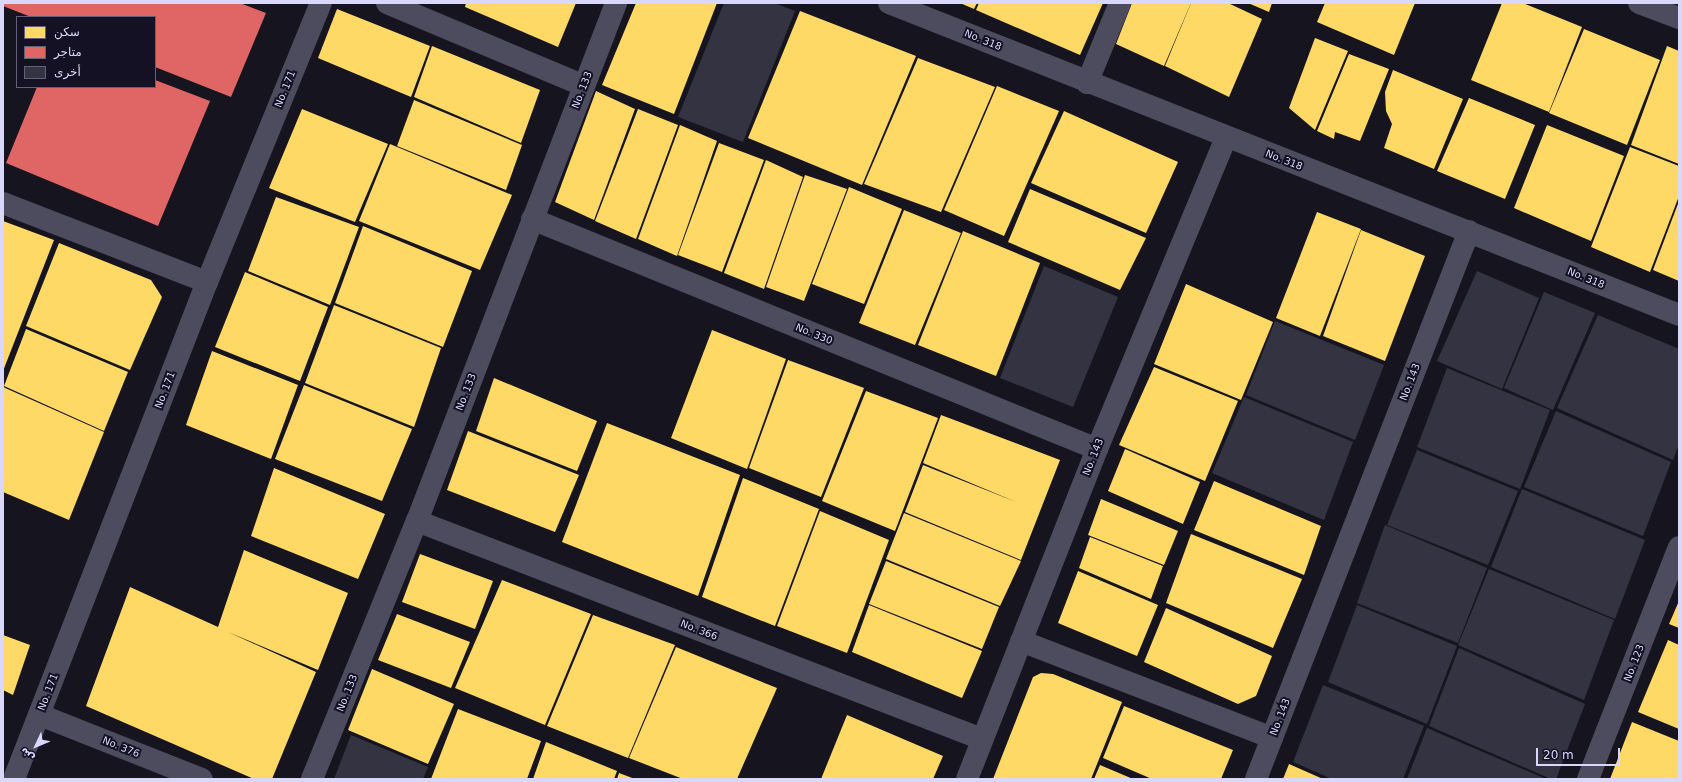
<!DOCTYPE html>
<html>
<head>
<meta charset="utf-8">
<style>
	body { margin:0 }
	#map { position:relative; width:1682px; height:782px; overflow:hidden; background:#16151f; font-family:"DejaVu Sans",Vazirmatn,sans-serif }
	div>[style] { position:absolute }
	.homes>* { inset:0; background:#ffd966 }
	.shops>* { inset:0; background:#e06666 }
	.building>* { inset:0; background:#343341 }
	.minor>* { height:22px; margin:-11px; padding:0 11px; transform-origin:11px; border-radius:11px; background:#4c4c5e }
	span { translate:-50% -50%; white-space:nowrap; text-align:center; line-height:1.15; -webkit-text-stroke:4px #131123; paint-order:stroke }
	.street-label { font-size:10px; color:#dad8fa }
	.frame { position:absolute; inset:0; border:4px solid #dad8fa; pointer-events:none }
	.legend { position:absolute; left:16px; top:16px; width:140px; height:72px; box-sizing:border-box; background:#131123; border:1px solid #636179; margin:0; padding:5px 7px; list-style:none; font-size:12px; color:#dad8fa }
	.legend li { display:flex; align-items:center; gap:8px; height:20px }
	.legend b { width:20px; border:1px solid #636179 }
	.north { position:absolute; left:16px; top:726px; width:40px; height:40px; -webkit-text-stroke:3px #131123; paint-order:stroke; rotate:226deg; font-size:11px; font-weight:700; line-height:16px; text-align:center; color:#dad8fa }
	.north::after { content:''; display:block; margin:auto; width:14px; height:18px; background:#dad8fa; clip-path:polygon(50% 0,100% 100%,50% 72%,0 100%) }
	.scale { position:absolute; left:1536px; top:748px; width:84px; height:18px; box-sizing:border-box; border:2px solid #dad8fa; border-top:0; padding-left:5px; font-size:12px; line-height:14px; white-space:nowrap; color:#dad8fa; -webkit-text-stroke:3px #131123; paint-order:stroke }
</style>
</head>
<body>
<div id="map">
	<div class="homes">
		<div style="clip-path:polygon(466px 3px,576px 3px,558px 47px,465px 7px)"></div>
		<div style="clip-path:polygon(636px 3px,717px 3px,674px 114px,602px 85px)"></div>
		<div style="clip-path:polygon(960px 3px,977px 3px,974px 9px)"></div>
		<div style="clip-path:polygon(979px 3px,1103px 3px,1080px 55px,976px 10px)"></div>
		<div style="clip-path:polygon(1132px 3px,1191px 3px,1164px 66px,1116px 44px)"></div>
		<div style="clip-path:polygon(1191px 3px,1228px 3px,1262px 19px,1229px 97px,1165px 66px)"></div>
		<div style="clip-path:polygon(1248px 3px,1272px 3px,1269px 12px)"></div>
		<div style="clip-path:polygon(1325px 3px,1415px 3px,1394px 55px,1317px 22px)"></div>
		<div style="clip-path:polygon(1502px 3px,1523px 3px,1582px 27px,1549px 112px,1471px 80px)"></div>
		<div style="clip-path:polygon(337px 9px,430px 46px,411px 97px,318px 58px)"></div>
		<div style="clip-path:polygon(800px 11px,916px 56px,862px 185px,748px 138px)"></div>
		<div style="clip-path:polygon(1584px 29px,1660px 60px,1627px 145px,1549px 113px)"></div>
		<div style="clip-path:polygon(1315px 38px,1348px 51px,1315px 130px,1289px 108px)"></div>
		<div style="clip-path:polygon(432px 46px,540px 90px,521px 143px,414px 97px)"></div>
		<div style="clip-path:polygon(1667px 46px,1679px 51px,1679px 164px,1631px 145px)"></div>
		<div style="clip-path:polygon(1349px 54px,1389px 69px,1360px 141px,1335px 132px,1334px 139px,1317px 131px)"></div>
		<div style="clip-path:polygon(918px 58px,995px 87px,941px 212px,864px 184px)"></div>
		<div style="clip-path:polygon(1393px 70px,1463px 99px,1434px 169px,1384px 148px,1392px 124px,1386px 111px,1385px 92px)"></div>
		<div style="clip-path:polygon(997px 86px,1059px 111px,1004px 236px,944px 210px)"></div>
		<div style="clip-path:polygon(596px 91px,635px 109px,594px 220px,555px 202px)"></div>
		<div style="clip-path:polygon(1469px 98px,1535px 125px,1505px 199px,1437px 171px)"></div>
		<div style="clip-path:polygon(414px 100px,522px 145px,506px 190px,397px 146px)"></div>
		<div style="clip-path:polygon(302px 109px,388px 144px,355px 222px,269px 188px)"></div>
		<div style="clip-path:polygon(638px 109px,678px 125px,636px 239px,595px 221px)"></div>
		<div style="clip-path:polygon(1064px 111px,1178px 162px,1146px 233px,1031px 183px)"></div>
		<div style="clip-path:polygon(680px 125px,717px 141px,677px 256px,638px 239px)"></div>
		<div style="clip-path:polygon(1547px 125px,1624px 156px,1591px 241px,1514px 208px)"></div>
		<div style="clip-path:polygon(719px 143px,764px 160px,722px 272px,678px 255px)"></div>
		<div style="clip-path:polygon(390px 144px,512px 195px,480px 270px,359px 221px)"></div>
		<div style="clip-path:polygon(1630px 147px,1679px 166px,1679px 196px,1650px 272px,1591px 247px)"></div>
		<div style="clip-path:polygon(766px 160px,803px 177px,764px 289px,724px 273px)"></div>
		<div style="clip-path:polygon(805px 175px,847px 189px,804px 301px,766px 287px)"></div>
		<div style="clip-path:polygon(849px 187px,902px 209px,864px 304px,812px 284px)"></div>
		<div style="clip-path:polygon(1030px 189px,1146px 238px,1120px 290px,1008px 242px)"></div>
		<div style="clip-path:polygon(276px 197px,359px 227px,330px 305px,248px 271px)"></div>
		<div style="clip-path:polygon(1679px 201px,1679px 281px,1653px 270px)"></div>
		<div style="clip-path:polygon(904px 210px,961px 233px,915px 345px,859px 323px)"></div>
		<div style="clip-path:polygon(1317px 212px,1361px 229px,1320px 336px,1276px 318px)"></div>
		<div style="clip-path:polygon(3px 221px,54px 240px,3px 371px)"></div>
		<div style="clip-path:polygon(363px 226px,472px 271px,443px 347px,335px 303px)"></div>
		<div style="clip-path:polygon(1361px 230px,1425px 256px,1385px 361px,1323px 336px)"></div>
		<div style="clip-path:polygon(963px 231px,1040px 263px,996px 376px,918px 345px)"></div>
		<div style="clip-path:polygon(59px 243px,151px 280px,162px 297px,130px 370px,26px 326px)"></div>
		<div style="clip-path:polygon(245px 272px,328px 307px,300px 381px,215px 347px)"></div>
		<div style="clip-path:polygon(1186px 284px,1273px 322px,1241px 400px,1154px 364px)"></div>
		<div style="clip-path:polygon(334px 305px,441px 348px,414px 427px,305px 383px)"></div>
		<div style="clip-path:polygon(26px 329px,128px 372px,104px 431px,4px 386px)"></div>
		<div style="clip-path:polygon(712px 330px,786px 359px,747px 469px,671px 438px)"></div>
		<div style="clip-path:polygon(212px 351px,298px 385px,271px 459px,186px 425px)"></div>
		<div style="clip-path:polygon(788px 360px,864px 388px,821px 497px,749px 468px)"></div>
		<div style="clip-path:polygon(1154px 367px,1238px 401px,1205px 481px,1119px 445px)"></div>
		<div style="clip-path:polygon(494px 378px,597px 421px,577px 471px,476px 431px)"></div>
		<div style="clip-path:polygon(304px 385px,412px 429px,382px 501px,275px 459px)"></div>
		<div style="clip-path:polygon(3px 387px,104px 432px,69px 520px,3px 492px)"></div>
		<div style="clip-path:polygon(866px 391px,938px 418px,895px 531px,822px 501px)"></div>
		<div style="clip-path:polygon(941px 415px,1060px 460px,1021px 560px,905px 512px,923px 465px,1021px 504px,923px 463px)"></div>
		<div style="clip-path:polygon(607px 423px,740px 475px,698px 596px,562px 542px)"></div>
		<div style="clip-path:polygon(468px 431px,579px 475px,555px 532px,447px 490px)"></div>
		<div style="clip-path:polygon(1125px 449px,1200px 482px,1183px 524px,1108px 491px)"></div>
		<div style="clip-path:polygon(274px 468px,385px 514px,358px 579px,251px 536px)"></div>
		<div style="clip-path:polygon(743px 478px,819px 509px,775px 626px,702px 597px)"></div>
		<div style="clip-path:polygon(1214px 481px,1321px 526px,1304px 575px,1194px 530px)"></div>
		<div style="clip-path:polygon(1101px 499px,1178px 531px,1164px 565px,1088px 535px)"></div>
		<div style="clip-path:polygon(820px 511px,889px 540px,847px 653px,777px 626px)"></div>
		<div style="clip-path:polygon(904px 513px,1021px 561px,1000px 606px,886px 559px)"></div>
		<div style="clip-path:polygon(1191px 534px,1302px 579px,1273px 648px,1166px 603px)"></div>
		<div style="clip-path:polygon(1090px 537px,1163px 566px,1151px 599px,1079px 568px)"></div>
		<div style="clip-path:polygon(244px 550px,348px 593px,318px 670px,228px 632px,316px 672px,272px 779px,254px 779px,86px 706px,130px 587px,218px 627px)"></div>
		<div style="clip-path:polygon(420px 554px,493px 581px,475px 629px,402px 602px)"></div>
		<div style="clip-path:polygon(886px 561px,999px 607px,982px 649px,869px 604px)"></div>
		<div style="clip-path:polygon(1078px 571px,1158px 605px,1137px 656px,1058px 623px)"></div>
		<div style="clip-path:polygon(502px 580px,591px 614px,545px 725px,455px 688px)"></div>
		<div style="clip-path:polygon(1679px 601px,1679px 628px,1669px 624px)"></div>
		<div style="clip-path:polygon(869px 605px,982px 651px,962px 698px,852px 652px)"></div>
		<div style="clip-path:polygon(1166px 608px,1272px 656px,1256px 696px,1238px 704px,1144px 662px)"></div>
		<div style="clip-path:polygon(397px 614px,470px 642px,451px 688px,378px 660px)"></div>
		<div style="clip-path:polygon(593px 615px,675px 645px,628px 758px,547px 726px)"></div>
		<div style="clip-path:polygon(3px 635px,30px 645px,13px 695px,3px 690px)"></div>
		<div style="clip-path:polygon(1668px 640px,1679px 645px,1679px 729px,1638px 712px)"></div>
		<div style="clip-path:polygon(676px 647px,777px 688px,737px 779px,683px 779px,629px 758px)"></div>
		<div style="clip-path:polygon(372px 669px,454px 704px,428px 764px,348px 730px)"></div>
		<div style="clip-path:polygon(1041px 673px,1053px 674px,1122px 702px,1091px 779px,993px 779px,1033px 677px)"></div>
		<div style="clip-path:polygon(1124px 706px,1233px 750px,1221px 779px,1152px 779px,1103px 758px)"></div>
		<div style="clip-path:polygon(458px 709px,541px 741px,527px 779px,431px 779px)"></div>
		<div style="clip-path:polygon(847px 715px,943px 756px,933px 779px,821px 779px)"></div>
		<div style="clip-path:polygon(1632px 722px,1679px 741px,1679px 779px,1610px 779px)"></div>
		<div style="clip-path:polygon(546px 742px,617px 771px,614px 779px,533px 779px)"></div>
		<div style="clip-path:polygon(1289px 764px,1323px 779px,1283px 779px)"></div>
		<div style="clip-path:polygon(1100px 765px,1133px 779px,1094px 779px)"></div>
		<div style="clip-path:polygon(619px 773px,635px 779px,617px 779px)"></div>
	</div>
	<div class="shops">
		<div style="clip-path:polygon(3px 3px,240px 3px,266px 13px,231px 97px,155px 67px,155px 17px,31px 17px,3px 6px)"></div>
		<div style="clip-path:polygon(155px 80px,210px 101px,158px 226px,6px 163px,37px 87px,155px 87px)"></div>
	</div>
	<div class="building">
		<div style="clip-path:polygon(724px 3px,774px 3px,795px 11px,743px 142px,678px 117px)"></div>
		<div style="clip-path:polygon(1044px 266px,1118px 297px,1073px 407px,1000px 378px)"></div>
		<div style="clip-path:polygon(1477px 271px,1539px 298px,1502px 389px,1437px 361px)"></div>
		<div style="clip-path:polygon(1544px 292px,1595px 313px,1553px 410px,1504px 388px)"></div>
		<div style="clip-path:polygon(1598px 315px,1679px 349px,1679px 444px,1673px 460px,1557px 408px)"></div>
		<div style="clip-path:polygon(1275px 321px,1384px 365px,1355px 440px,1246px 395px)"></div>
		<div style="clip-path:polygon(1447px 368px,1550px 410px,1520px 489px,1417px 447px)"></div>
		<div style="clip-path:polygon(1244px 397px,1353px 442px,1324px 520px,1212px 473px)"></div>
		<div style="clip-path:polygon(1556px 411px,1671px 462px,1643px 536px,1524px 487px)"></div>
		<div style="clip-path:polygon(1417px 450px,1518px 491px,1488px 565px,1387px 525px)"></div>
		<div style="clip-path:polygon(1522px 489px,1645px 540px,1615px 619px,1491px 567px)"></div>
		<div style="clip-path:polygon(1385px 525px,1487px 568px,1458px 643px,1357px 603px)"></div>
		<div style="clip-path:polygon(1489px 569px,1614px 620px,1584px 700px,1458px 645px)"></div>
		<div style="clip-path:polygon(1357px 605px,1457px 646px,1427px 724px,1328px 682px)"></div>
		<div style="clip-path:polygon(1459px 648px,1585px 704px,1556px 779px,1551px 779px,1429px 726px)"></div>
		<div style="clip-path:polygon(1323px 685px,1424px 726px,1403px 779px,1332px 779px,1293px 762px)"></div>
		<div style="clip-path:polygon(1427px 728px,1546px 779px,1407px 779px)"></div>
		<div style="clip-path:polygon(351px 735px,428px 767px,423px 779px,334px 779px)"></div>
	</div>
	<div class="minor">
		<div style="left:387px;top:3px;width:214px;rotate:22.8deg"></div>
		<div style="left:889px;top:3px;width:849px;rotate:21.55deg"></div>
		<div style="left:1639px;top:3px;width:43px;rotate:20.6deg"></div>
		<div style="left:1087px;top:83px;width:87px;rotate:-67.6deg"></div>
		<div style="left:3px;top:203px;width:219px;rotate:21.2deg"></div>
		<div style="left:532px;top:219px;width:610px;rotate:22.15deg"></div>
		<div style="left:417px;top:521px;width:606px;rotate:21.1deg"></div>
		<div style="left:1021px;top:641px;width:269px;rotate:21.1deg"></div>
		<div style="left:40px;top:715px;width:174px;rotate:21.6deg"></div>
		<div style="left:14px;top:779px;width:533px;rotate:-68.78deg"></div>
		<div style="left:207px;top:282px;width:301px;rotate:-67.8deg"></div>
		<div style="left:312px;top:779px;width:279px;rotate:-67.9deg"></div>
		<div style="left:417px;top:521px;width:555px;rotate:-68.98deg"></div>
		<div style="left:967px;top:779px;width:355px;rotate:-68.5deg"></div>
		<div style="left:1097px;top:449px;width:337px;rotate:-67.5deg"></div>
		<div style="left:1256px;top:779px;width:588px;rotate:-68.76deg"></div>
		<div style="left:1588px;top:779px;width:249px;rotate:-68.6deg"></div>
	</div>
	<div class="street-label">
		<span style="left:983px;top:40px;rotate:22deg">No. 318</span>
		<span style="left:285px;top:89px;rotate:-68deg">No. 171</span>
		<span style="left:582px;top:90px;rotate:-69deg">No. 133</span>
		<span style="left:1284px;top:160px;rotate:21deg">No. 318</span>
		<span style="left:1586px;top:278px;rotate:22deg">No. 318</span>
		<span style="left:814px;top:334px;rotate:22deg">No. 330</span>
		<span style="left:1410px;top:382px;rotate:-69deg">No. 143</span>
		<span style="left:165px;top:390px;rotate:-69deg">No. 171</span>
		<span style="left:466px;top:392px;rotate:-69deg">No. 133</span>
		<span style="left:1093px;top:457px;rotate:-68deg">No. 143</span>
		<span style="left:699px;top:630px;rotate:21deg">No. 366</span>
		<span style="left:1634px;top:663px;rotate:-69deg">No. 123</span>
		<span style="left:48px;top:692px;rotate:-69deg">No. 171</span>
		<span style="left:347px;top:693px;rotate:-68deg">No. 133</span>
		<span style="left:1280px;top:717px;rotate:-69deg">No. 143</span>
		<span style="left:121px;top:747px;rotate:22deg">No. 376</span>
	</div>
	<div class="frame"></div>
	<ul class="legend">
	<li><b style="height:11px;background:#ffd966"></b>سكن</li>
	<li><b style="height:11px;background:#e06666"></b>متاجر</li>
	<li><b style="height:11px;background:#343341"></b>أخرى</li>
	</ul>
	<div class="north">ش</div>
	<div class="scale">20 m</div>
</div>
</body>
</html>
